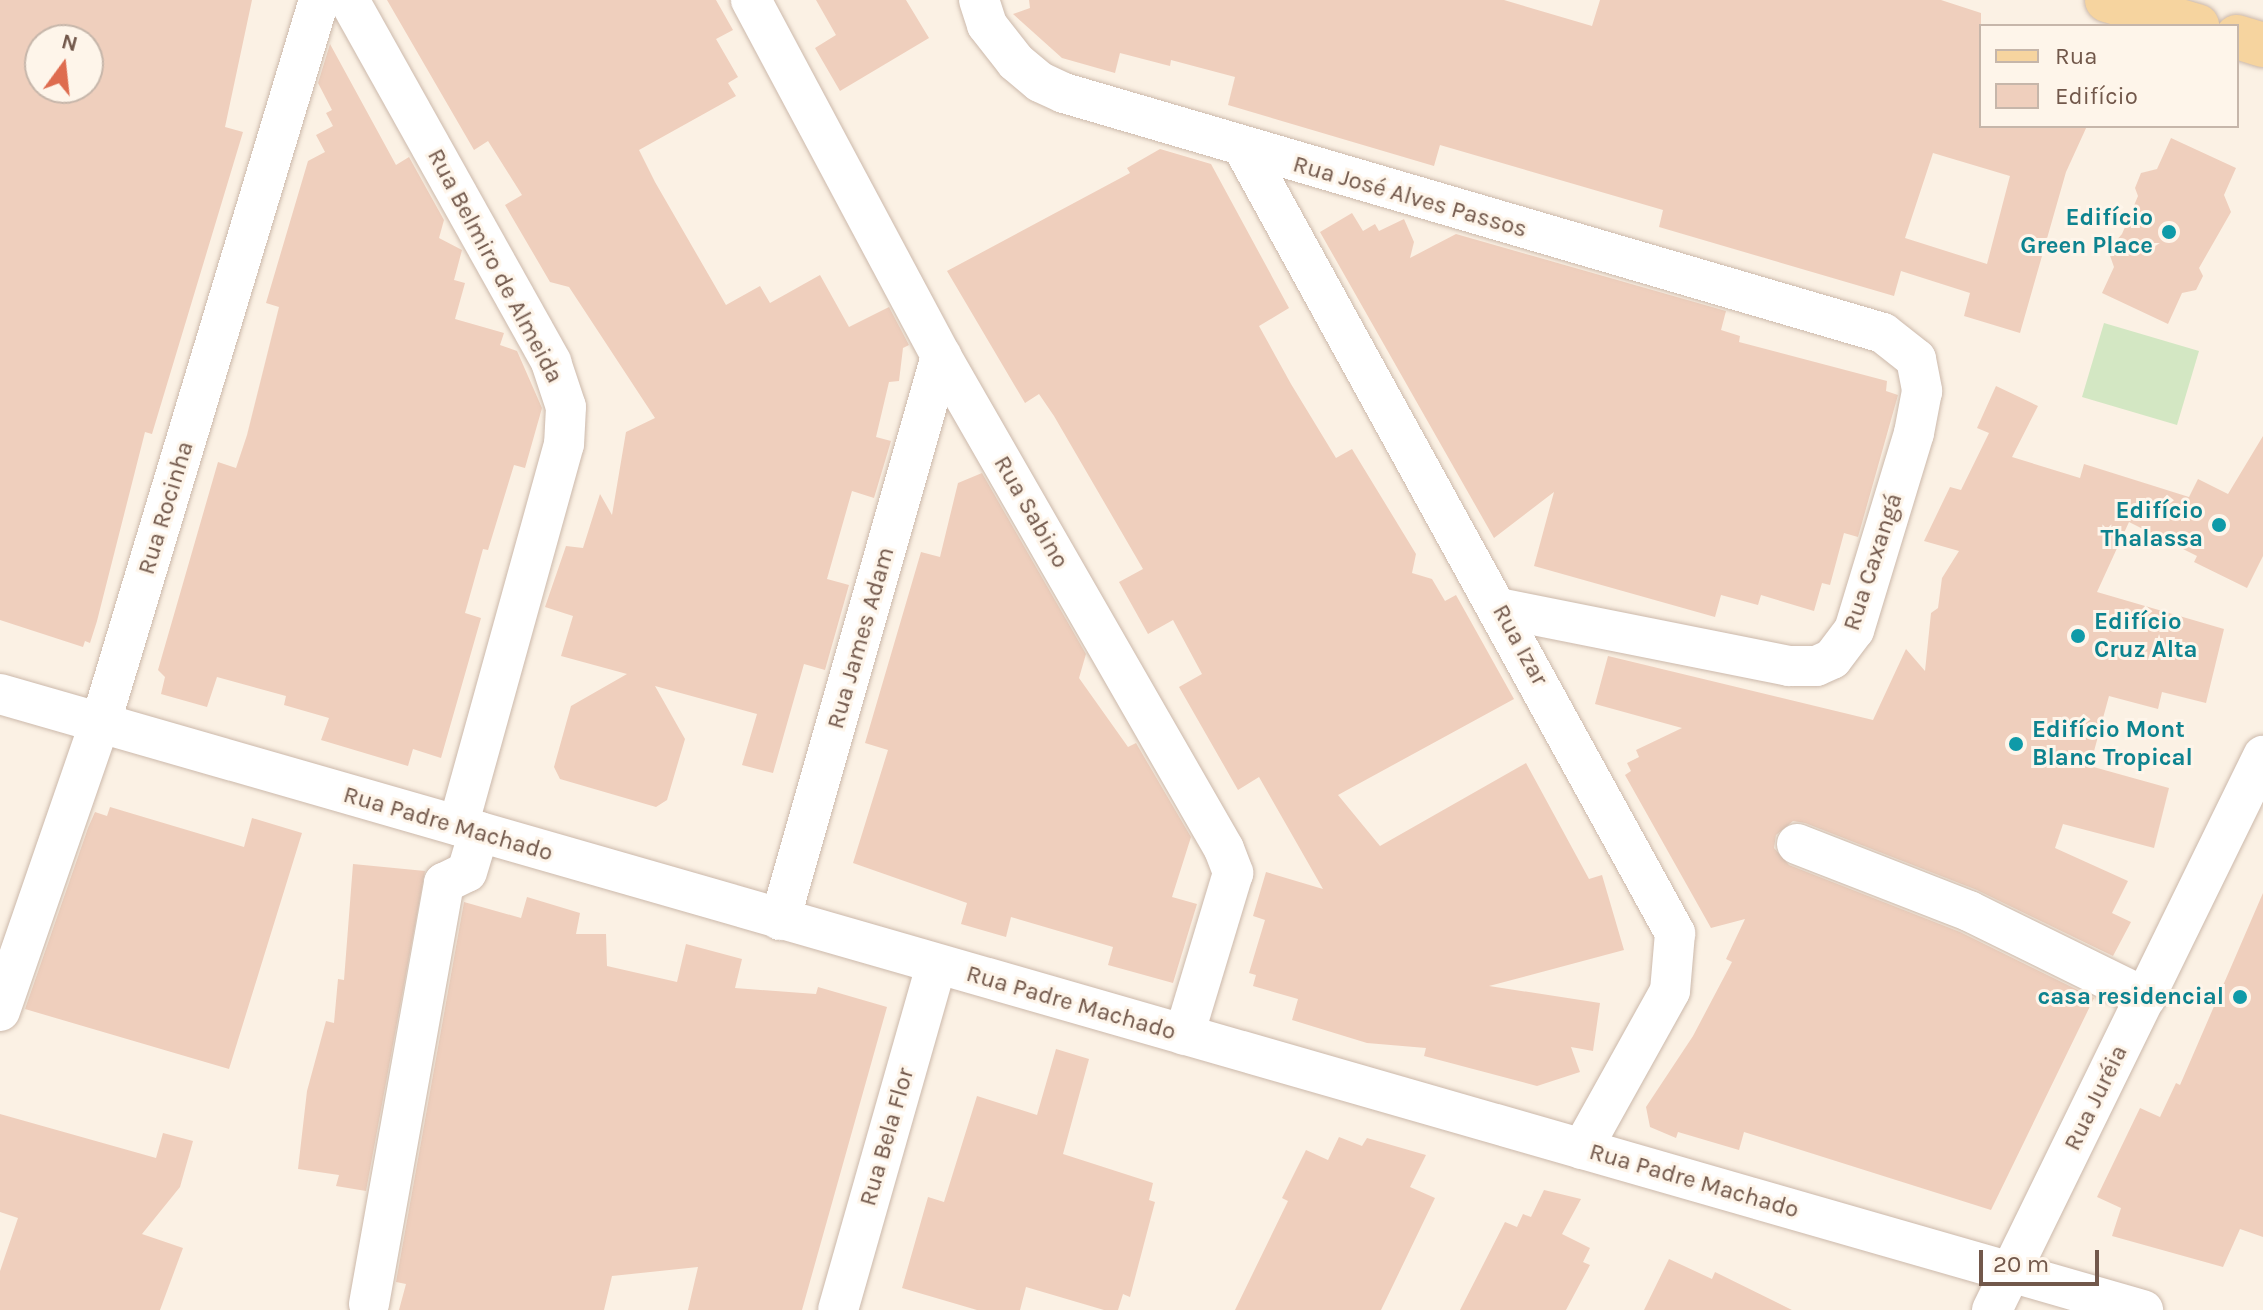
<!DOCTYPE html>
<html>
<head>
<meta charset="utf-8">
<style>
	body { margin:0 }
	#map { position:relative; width:2263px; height:1310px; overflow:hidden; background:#fbf1e4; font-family:Karla,sans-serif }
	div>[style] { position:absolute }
	.green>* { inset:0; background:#d3e7c3 }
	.building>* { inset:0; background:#efcfbd }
	.roads { filter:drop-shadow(0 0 2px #ccb9ab) drop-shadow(0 0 2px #ccb9ab) }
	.minor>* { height:40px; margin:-20px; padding:0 20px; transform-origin:20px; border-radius:20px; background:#fff }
	.major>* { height:44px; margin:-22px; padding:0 22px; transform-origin:22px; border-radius:22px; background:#f6d49f }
	.dots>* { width:22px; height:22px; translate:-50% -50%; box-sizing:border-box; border:4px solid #fef5ea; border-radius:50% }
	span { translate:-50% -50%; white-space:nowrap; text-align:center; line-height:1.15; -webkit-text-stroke:6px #fef5ea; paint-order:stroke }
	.street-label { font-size:24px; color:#72584b }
	.culture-label { font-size:24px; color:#0d838f; font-weight:700 }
	.right { translate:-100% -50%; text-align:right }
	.left { translate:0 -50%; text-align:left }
	.legend { position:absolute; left:1979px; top:24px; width:260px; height:104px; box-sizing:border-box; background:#fef5ea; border:2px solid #c6b6aa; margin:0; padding:10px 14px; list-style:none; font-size:24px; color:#72584b }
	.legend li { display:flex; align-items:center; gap:16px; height:40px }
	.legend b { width:40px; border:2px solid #c6b6aa }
	.north { position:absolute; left:24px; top:24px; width:80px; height:80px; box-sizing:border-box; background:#fef5ea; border:2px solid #c6b6aa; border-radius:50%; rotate:15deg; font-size:22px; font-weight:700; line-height:32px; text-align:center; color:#72584b }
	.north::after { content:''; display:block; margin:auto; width:28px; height:36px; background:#de6c4f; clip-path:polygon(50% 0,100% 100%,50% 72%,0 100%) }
	.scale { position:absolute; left:1979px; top:1250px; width:120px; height:36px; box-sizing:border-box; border:4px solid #72584b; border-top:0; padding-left:10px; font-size:24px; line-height:28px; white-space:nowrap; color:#72584b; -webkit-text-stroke:6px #fef5ea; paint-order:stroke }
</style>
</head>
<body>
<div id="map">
	<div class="green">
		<div style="clip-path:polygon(2104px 323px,2199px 351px,2177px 425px,2082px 397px)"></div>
	</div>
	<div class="building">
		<div style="clip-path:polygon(evenodd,0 0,252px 0,225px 127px,243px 132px,152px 434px,145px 432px,97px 621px,90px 643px,85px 641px,83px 647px,0 620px,0 0,40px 40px,88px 40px,88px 88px,40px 88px,40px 40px)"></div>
		<div style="clip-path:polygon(387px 0,716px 0,733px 30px,716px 39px,738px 77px,728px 83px,736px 96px,639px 150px,655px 182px,726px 305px,760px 286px,770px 303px,820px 275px,849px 327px,889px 307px,909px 345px,903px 348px,899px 381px,889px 382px,876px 437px,891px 441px,874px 498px,852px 491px,827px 579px,849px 585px,825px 670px,804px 664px,773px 773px,742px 765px,757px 714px,655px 686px,685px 739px,667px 800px,656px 807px,560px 779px,554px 767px,571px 706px,627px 674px,561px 656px,573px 616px,545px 607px,566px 546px,583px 548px,600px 494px,612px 515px,626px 432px,655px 418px,569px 287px,550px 282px,505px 205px,522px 195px,488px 141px,474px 150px)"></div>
		<div style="clip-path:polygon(816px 0,906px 0,929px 38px,840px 91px,815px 48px,836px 35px)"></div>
		<div style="clip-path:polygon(evenodd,1029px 0,1504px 0,1592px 26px,1600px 0,1941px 0,1981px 13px,1981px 126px,2087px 126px,2066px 172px,2020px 333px,1964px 316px,1970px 293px,1901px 271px,1894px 296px,1659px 227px,1663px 210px,1440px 145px,1434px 166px,1228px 105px,1235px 77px,1171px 60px,1170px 66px,1120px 53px,1115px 73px,1062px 58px,1013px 14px,1030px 8px,1029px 0,1933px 153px,2010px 176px,1987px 264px,1905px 238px,1933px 153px)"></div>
		<div style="clip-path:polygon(330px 44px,396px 165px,409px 157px,444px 220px,439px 238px,462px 250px,454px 280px,465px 283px,455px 319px,504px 333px,500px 345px,517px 351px,542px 408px,525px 468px,514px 465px,488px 550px,483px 549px,465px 613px,481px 618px,441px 758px,413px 749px,408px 766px,321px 740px,329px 718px,284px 705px,286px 696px,217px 677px,207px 707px,161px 694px,165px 677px,158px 670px,218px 462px,236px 468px,247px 435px,279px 307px,266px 303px,308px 161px,325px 152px,316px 135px,333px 126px,326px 113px,332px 110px,318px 83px)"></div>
		<div style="clip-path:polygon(2171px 138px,2236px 168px,2224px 195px,2231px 212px,2199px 268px,2203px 276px,2196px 290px,2182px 293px,2168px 324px,2102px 293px,2114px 267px,2108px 250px,2122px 234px,2138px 196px,2135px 188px,2141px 173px,2157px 169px)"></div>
		<div style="clip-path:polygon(1160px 149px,1211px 164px,1289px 308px,1259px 326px,1291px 384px,1336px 458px,1352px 449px,1416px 554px,1412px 573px,1432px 579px,1445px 601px,1456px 595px,1514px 699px,1338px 795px,1380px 846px,1526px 763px,1589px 879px,1602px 875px,1624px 950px,1489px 986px,1600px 1003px,1593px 1051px,1571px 1047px,1580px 1072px,1537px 1086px,1424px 1056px,1426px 1048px,1367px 1043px,1292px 1020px,1298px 999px,1253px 986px,1256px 975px,1249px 973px,1265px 920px,1253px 916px,1266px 872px,1323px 889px,1259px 777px,1238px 790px,1179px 687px,1202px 674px,1173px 620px,1148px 634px,1119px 582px,1143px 569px,1054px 416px,1039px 394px,1025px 403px,947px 271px,1130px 173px,1127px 168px)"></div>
		<div style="clip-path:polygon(1352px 213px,1363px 231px,1375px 224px,1379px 231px,1404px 219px,1414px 242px,1410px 258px,1456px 234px,1726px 311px,1721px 330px,1740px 336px,1739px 342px,1887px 381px,1886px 391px,1898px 395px,1858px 537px,1844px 533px,1830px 585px,1822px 583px,1814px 611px,1761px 595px,1758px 605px,1721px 595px,1715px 617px,1534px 566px,1554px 492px,1494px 538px,1320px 232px)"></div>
		<div style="clip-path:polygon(1996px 386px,2038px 406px,2012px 457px,2080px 478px,2084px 464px,2189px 497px,2198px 479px,2228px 494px,2263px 436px,2263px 556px,2247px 588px,2194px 562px,2197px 556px,2129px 522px,2097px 592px,2224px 629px,2206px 703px,2162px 692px,2158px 709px,2109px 696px,2090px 766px,2169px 788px,2154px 848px,2063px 824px,2055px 848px,2128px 881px,2112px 913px,2131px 922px,2113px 956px,1977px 890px,1805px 823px,1793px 821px,1776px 835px,1774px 848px,1789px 865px,1960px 932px,2094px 998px,1991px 1210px,1744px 1132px,1739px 1150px,1678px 1132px,1676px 1138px,1650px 1127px,1646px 1107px,1693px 1036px,1732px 962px,1726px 959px,1745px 919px,1711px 928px,1625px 775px,1631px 771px,1627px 763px,1639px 757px,1636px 750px,1682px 728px,1595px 704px,1608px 656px,1873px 720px,1906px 649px,1925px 671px,1931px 613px,1938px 608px,1942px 578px,1959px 551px,1924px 541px,1950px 487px,1961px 490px,1989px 433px,1977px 428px)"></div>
		<div style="clip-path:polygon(982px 473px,1086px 654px,1079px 678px,1128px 747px,1136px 743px,1191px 837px,1172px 897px,1197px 904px,1173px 983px,1108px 965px,1113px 947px,1011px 917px,1006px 937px,961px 924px,967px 903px,853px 863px,888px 750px,865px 743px,921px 552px,940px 557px,958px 483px)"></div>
		<div style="clip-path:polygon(110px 807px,244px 847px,252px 818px,302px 833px,229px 1069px,25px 1009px,88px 828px,95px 812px,107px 816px)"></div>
		<div style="clip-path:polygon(353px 864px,425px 871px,366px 1191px,336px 1186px,339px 1175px,298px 1169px,307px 1091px,326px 1021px,334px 1023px,338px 979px,344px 980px)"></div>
		<div style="clip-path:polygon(2263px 893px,2263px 1237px,2240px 1229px,2223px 1267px,2112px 1236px,2121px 1208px,2097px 1197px,2140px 1108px,2160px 1117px,2176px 1083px,2180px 1085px)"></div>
		<div style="clip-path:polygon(527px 897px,580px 913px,576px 934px,606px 934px,607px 966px,677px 982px,686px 944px,742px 959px,735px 988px,816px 994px,818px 987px,887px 1007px,802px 1310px,688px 1310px,698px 1267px,612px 1276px,604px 1310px,399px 1310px,406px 1284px,396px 1282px,464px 902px,521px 918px)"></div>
		<div style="clip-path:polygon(1056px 1049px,1089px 1059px,1063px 1154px,1153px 1183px,1149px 1200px,1155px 1202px,1130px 1297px,1123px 1294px,1118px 1310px,1104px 1310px,1026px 1287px,1020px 1310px,977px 1310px,902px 1288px,928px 1197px,944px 1202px,977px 1096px,1037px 1115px)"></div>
		<div style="clip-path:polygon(0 1114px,156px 1158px,163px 1133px,193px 1141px,180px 1187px,142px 1234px,183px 1248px,160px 1310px,0 1310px,0 1271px,18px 1218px,0 1212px)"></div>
		<div style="clip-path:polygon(1339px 1137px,1362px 1146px,1367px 1138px,1426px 1155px,1410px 1187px,1435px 1198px,1381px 1310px,1235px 1310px,1288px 1201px,1282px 1198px,1306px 1150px,1328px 1160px)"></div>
		<div style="clip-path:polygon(1544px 1190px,1581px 1199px,1562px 1234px,1590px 1248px,1583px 1262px,1590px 1265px,1566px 1310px,1460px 1310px,1505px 1222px,1517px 1227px,1523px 1214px,1531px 1217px)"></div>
		<div style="clip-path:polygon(1669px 1259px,1712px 1279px,1715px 1272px,1792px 1310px,1644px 1310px)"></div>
	</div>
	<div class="roads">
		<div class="minor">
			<div style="left:349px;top:0;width:415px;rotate:60.8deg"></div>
			<div style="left:551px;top:362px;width:47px;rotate:71.6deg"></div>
			<div style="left:566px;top:407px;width:37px;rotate:93deg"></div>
			<div style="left:564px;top:444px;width:396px;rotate:105.5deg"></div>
			<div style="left:751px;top:0;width:404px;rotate:61.9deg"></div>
			<div style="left:941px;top:356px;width:568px;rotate:60.14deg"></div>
			<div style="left:1224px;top:849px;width:26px;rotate:69deg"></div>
			<div style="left:1233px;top:873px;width:169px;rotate:106.8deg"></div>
			<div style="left:979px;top:0;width:26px;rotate:72deg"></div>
			<div style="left:987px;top:25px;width:47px;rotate:51.9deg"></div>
			<div style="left:1016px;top:62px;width:31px;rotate:40deg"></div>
			<div style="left:1040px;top:82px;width:26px;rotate:25deg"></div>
			<div style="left:1064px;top:93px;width:853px;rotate:16.33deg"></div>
			<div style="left:1883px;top:333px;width:42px;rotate:38.2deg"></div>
			<div style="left:1916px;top:359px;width:33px;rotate:79deg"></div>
			<div style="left:1922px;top:391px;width:43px;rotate:100.8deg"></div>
			<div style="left:1914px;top:433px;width:206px;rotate:106.9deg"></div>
			<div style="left:1854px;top:630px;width:36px;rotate:127deg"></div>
			<div style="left:1832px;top:659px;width:17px;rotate:156deg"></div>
			<div style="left:1816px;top:666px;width:27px;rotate:180deg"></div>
			<div style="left:1789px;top:666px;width:296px;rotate:-168.7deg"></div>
			<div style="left:1244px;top:149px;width:895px;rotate:61.2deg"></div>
			<div style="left:1675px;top:933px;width:58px;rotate:94.9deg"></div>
			<div style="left:1670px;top:991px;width:181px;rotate:119.1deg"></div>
			<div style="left:0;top:694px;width:2230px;rotate:16.04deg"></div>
			<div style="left:1797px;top:844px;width:185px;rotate:21.3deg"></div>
			<div style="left:1969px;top:911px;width:197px;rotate:26.2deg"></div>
			<div style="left:780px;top:920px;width:587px;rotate:-74.07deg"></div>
			<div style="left:0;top:1011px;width:324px;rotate:-70.9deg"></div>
			<div style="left:106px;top:705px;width:736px;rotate:-73.19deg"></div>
			<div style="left:369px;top:1304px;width:428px;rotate:-79.9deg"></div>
			<div style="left:444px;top:883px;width:25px;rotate:-26deg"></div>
			<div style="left:467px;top:872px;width:42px;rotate:-73.3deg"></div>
			<div style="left:838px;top:1310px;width:359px;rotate:-74.1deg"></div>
			<div style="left:1992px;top:1310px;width:617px;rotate:-63.93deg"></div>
		</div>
		<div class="major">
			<div style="left:2107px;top:0;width:94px;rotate:16.1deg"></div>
			<div style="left:2237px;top:37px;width:27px;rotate:17deg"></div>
		</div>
	</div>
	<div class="dots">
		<div style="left:2169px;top:232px;background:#0f9aa8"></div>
		<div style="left:2219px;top:525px;background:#0f9aa8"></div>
		<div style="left:2078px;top:636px;background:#0f9aa8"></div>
		<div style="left:2016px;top:744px;background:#0f9aa8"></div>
		<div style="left:2240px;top:997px;background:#0f9aa8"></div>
	</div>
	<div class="street-label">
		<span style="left:1410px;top:197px;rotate:16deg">Rua José Alves Passos</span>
		<span style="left:495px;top:266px;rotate:62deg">Rua Belmiro de Almeida</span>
		<span style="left:166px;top:508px;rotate:-73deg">Rua Rocinha</span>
		<span style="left:1031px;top:512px;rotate:60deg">Rua Sabino</span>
		<span style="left:1873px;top:562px;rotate:-72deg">Rua Caxangá</span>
		<span style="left:861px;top:638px;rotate:-74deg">Rua James Adam</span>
		<span style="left:1520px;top:645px;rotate:61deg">Rua Izar</span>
		<span style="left:448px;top:824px;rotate:16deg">Rua Padre Machado</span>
		<span style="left:1071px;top:1003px;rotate:16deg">Rua Padre Machado</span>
		<span style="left:2096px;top:1098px;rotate:-64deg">Rua Juréia</span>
		<span style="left:887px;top:1137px;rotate:-74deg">Rua Bela Flor</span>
		<span style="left:1694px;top:1181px;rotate:16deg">Rua Padre Machado</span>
	</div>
	<div class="culture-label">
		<span class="right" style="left:2153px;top:232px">Edifício<br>Green Place</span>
		<span class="right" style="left:2203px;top:525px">Edifício<br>Thalassa</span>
		<span class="left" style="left:2094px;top:636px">Edifício<br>Cruz Alta</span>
		<span class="left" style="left:2032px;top:744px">Edifício Mont<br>Blanc Tropical</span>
		<span class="right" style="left:2224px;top:997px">casa residencial</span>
	</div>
	<ul class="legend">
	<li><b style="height:10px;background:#f6d49f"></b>Rua</li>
	<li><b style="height:22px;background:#efcfbd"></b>Edifício</li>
	</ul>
	<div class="north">N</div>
	<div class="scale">20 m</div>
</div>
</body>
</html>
